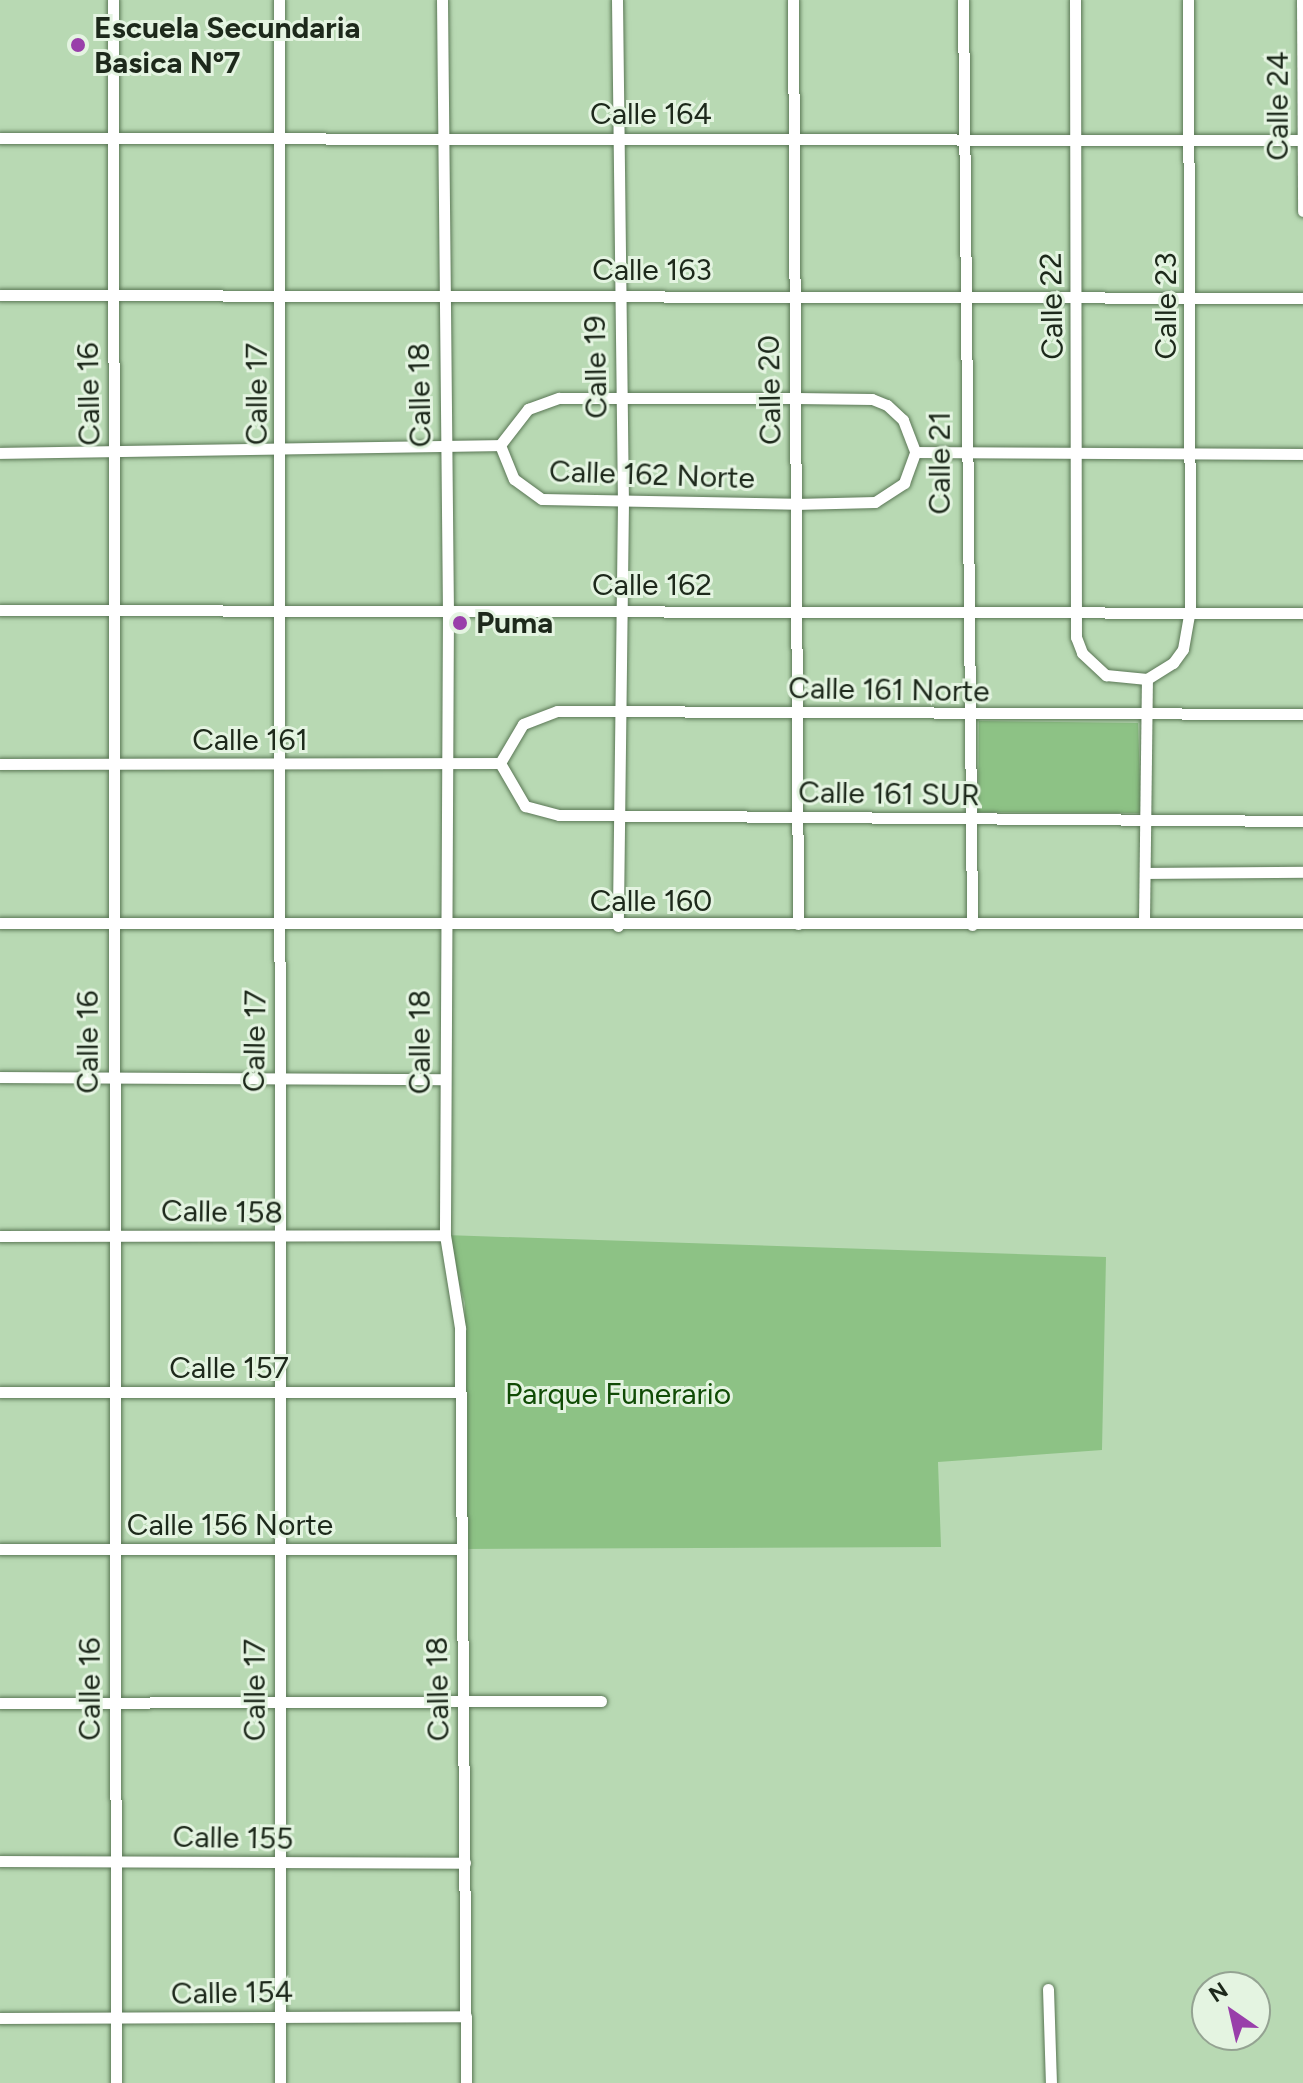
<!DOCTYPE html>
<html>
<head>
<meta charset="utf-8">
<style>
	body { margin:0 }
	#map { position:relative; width:1303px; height:2083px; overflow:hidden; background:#b8d9b3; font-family:Figtree,sans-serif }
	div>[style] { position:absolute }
	.green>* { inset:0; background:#8dc285 }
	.roads { filter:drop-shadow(0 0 2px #5a7755) drop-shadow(0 0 2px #5a7755) }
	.minor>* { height:11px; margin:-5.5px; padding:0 5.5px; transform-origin:5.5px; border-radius:5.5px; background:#fff }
	.dots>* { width:22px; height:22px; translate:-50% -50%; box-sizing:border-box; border:4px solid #e4f4e1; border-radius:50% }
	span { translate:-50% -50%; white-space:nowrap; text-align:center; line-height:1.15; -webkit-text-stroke:6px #e4f4e1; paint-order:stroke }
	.poi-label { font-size:30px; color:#1d291b; font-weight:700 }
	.left { translate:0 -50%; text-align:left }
	.street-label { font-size:30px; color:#1d291b }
	.park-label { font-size:30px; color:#104b05 }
	.north { position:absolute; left:1191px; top:1971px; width:80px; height:80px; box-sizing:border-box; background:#e4f4e1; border:2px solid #94a392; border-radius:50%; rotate:326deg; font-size:22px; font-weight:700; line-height:32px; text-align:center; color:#1d291b }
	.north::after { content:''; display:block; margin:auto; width:28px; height:36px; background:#993faa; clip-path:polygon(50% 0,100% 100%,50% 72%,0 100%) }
</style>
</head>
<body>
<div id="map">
	<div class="green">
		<div style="clip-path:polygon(979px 721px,1138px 723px,1141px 813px,978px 812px)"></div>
		<div style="clip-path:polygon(445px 1235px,1106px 1257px,1102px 1450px,938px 1462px,941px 1547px,460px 1549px,465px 1303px)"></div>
	</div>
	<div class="roads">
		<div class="minor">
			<div style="left:113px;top:0;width:2083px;rotate:89.92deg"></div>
			<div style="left:279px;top:0;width:2083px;rotate:89.97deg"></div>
			<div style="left:442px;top:0;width:610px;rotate:89.44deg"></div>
			<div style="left:448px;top:610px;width:625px;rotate:90.28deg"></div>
			<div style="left:445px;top:1235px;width:94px;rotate:80.8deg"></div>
			<div style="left:460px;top:1328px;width:755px;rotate:89.54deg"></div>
			<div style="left:617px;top:0;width:502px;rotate:89.32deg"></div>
			<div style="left:623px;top:502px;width:424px;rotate:90.7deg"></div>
			<div style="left:793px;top:0;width:924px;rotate:89.69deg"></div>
			<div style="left:963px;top:0;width:925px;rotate:89.44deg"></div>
			<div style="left:1075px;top:0;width:637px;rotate:89.91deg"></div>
			<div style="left:1076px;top:637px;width:17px;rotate:69deg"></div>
			<div style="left:1082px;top:653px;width:33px;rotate:43deg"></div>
			<div style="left:1106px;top:675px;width:41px;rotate:5.6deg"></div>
			<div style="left:1147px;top:679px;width:31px;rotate:-32deg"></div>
			<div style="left:1173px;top:663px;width:17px;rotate:-54deg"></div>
			<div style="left:1183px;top:649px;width:39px;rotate:-80deg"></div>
			<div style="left:1190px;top:611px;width:611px;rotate:-90.19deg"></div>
			<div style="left:1302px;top:0;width:211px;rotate:89.7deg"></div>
			<div style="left:0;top:138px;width:1303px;rotate:0.09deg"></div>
			<div style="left:0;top:295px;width:1303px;rotate:0.13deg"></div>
			<div style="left:500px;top:445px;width:46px;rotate:-52.1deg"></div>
			<div style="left:528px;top:409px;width:33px;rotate:-20deg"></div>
			<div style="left:559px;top:398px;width:237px"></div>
			<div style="left:796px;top:398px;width:76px;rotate:0.8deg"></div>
			<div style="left:872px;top:399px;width:16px;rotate:22deg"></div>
			<div style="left:887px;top:405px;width:22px;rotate:43deg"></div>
			<div style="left:903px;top:420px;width:34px;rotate:69deg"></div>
			<div style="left:0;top:453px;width:500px;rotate:-0.92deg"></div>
			<div style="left:500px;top:445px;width:37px;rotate:68deg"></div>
			<div style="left:514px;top:479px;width:34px;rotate:36deg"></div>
			<div style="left:542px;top:499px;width:253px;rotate:1.1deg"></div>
			<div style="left:795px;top:504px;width:80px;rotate:-1.4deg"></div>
			<div style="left:875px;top:502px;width:35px;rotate:-33deg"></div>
			<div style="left:904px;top:483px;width:33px;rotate:-70deg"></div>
			<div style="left:915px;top:452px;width:388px;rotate:0.3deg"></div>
			<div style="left:0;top:610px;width:1303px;rotate:0.13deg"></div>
			<div style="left:500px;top:763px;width:50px;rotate:59.8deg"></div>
			<div style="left:525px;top:806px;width:35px;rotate:15deg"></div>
			<div style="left:559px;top:815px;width:744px;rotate:0.46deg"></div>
			<div style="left:500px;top:763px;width:45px;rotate:-59.5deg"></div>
			<div style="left:523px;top:724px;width:36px;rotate:-21deg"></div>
			<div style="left:557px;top:711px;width:746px;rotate:0.23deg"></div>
			<div style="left:0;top:764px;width:500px;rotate:-0.11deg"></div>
			<div style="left:1145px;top:873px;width:158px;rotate:-0.4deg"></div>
			<div style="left:1144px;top:921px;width:242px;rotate:-89.3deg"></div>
			<div style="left:0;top:923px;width:1303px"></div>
			<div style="left:0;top:1077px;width:443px;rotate:0.3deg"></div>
			<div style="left:0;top:1236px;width:445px;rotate:-0.1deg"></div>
			<div style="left:0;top:1392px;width:458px"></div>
			<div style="left:0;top:1549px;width:460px"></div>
			<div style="left:0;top:1703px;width:601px;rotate:-0.19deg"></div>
			<div style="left:0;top:1861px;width:465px;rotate:0.2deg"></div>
			<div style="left:1048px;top:1989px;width:94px;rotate:88.2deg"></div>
			<div style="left:0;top:2018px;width:466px;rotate:-0.2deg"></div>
		</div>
	</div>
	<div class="dots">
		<div style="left:78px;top:45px;background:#993faa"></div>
		<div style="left:460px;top:623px;background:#993faa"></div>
	</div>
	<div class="poi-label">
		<span class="left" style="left:94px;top:45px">Escuela Secundaria<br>Basica Nº7</span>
		<span class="left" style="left:476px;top:623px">Puma</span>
	</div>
	<div class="street-label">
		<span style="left:1278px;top:106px;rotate:-90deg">Calle 24</span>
		<span style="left:651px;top:114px">Calle 164</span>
		<span style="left:652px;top:270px">Calle 163</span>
		<span style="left:1052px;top:306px;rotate:-91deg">Calle 22</span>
		<span style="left:1166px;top:306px;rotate:-90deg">Calle 23</span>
		<span style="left:596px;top:367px;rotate:-91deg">Calle 19</span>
		<span style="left:770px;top:390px;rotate:-91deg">Calle 20</span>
		<span style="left:89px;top:394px;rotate:-91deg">Calle 16</span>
		<span style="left:257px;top:394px;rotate:-90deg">Calle 17</span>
		<span style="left:420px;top:395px;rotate:-91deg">Calle 18</span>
		<span style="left:940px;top:463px;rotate:-90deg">Calle 21</span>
		<span style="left:652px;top:475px;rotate:2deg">Calle 162 Norte</span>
		<span style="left:652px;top:585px">Calle 162</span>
		<span style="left:889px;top:690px;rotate:1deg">Calle 161 Norte</span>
		<span style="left:250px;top:740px">Calle 161</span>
		<span style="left:889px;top:794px;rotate:1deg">Calle 161 SUR</span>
		<span style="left:651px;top:901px">Calle 160</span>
		<span style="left:255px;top:1041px;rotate:-89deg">Calle 17</span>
		<span style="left:88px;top:1042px;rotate:-90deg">Calle 16</span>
		<span style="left:420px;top:1042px;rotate:-90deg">Calle 18</span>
		<span style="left:222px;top:1212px;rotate:1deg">Calle 158</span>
		<span style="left:229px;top:1368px">Calle 157</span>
		<span style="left:230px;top:1525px">Calle 156 Norte</span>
		<span style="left:90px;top:1689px;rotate:-90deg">Calle 16</span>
		<span style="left:438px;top:1689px;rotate:-91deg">Calle 18</span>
		<span style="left:255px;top:1690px;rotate:-90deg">Calle 17</span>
		<span style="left:233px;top:1838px;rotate:1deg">Calle 155</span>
		<span style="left:232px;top:1993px;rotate:-1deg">Calle 154</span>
	</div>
	<div class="park-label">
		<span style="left:618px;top:1394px">Parque Funerario</span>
	</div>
	<div class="north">N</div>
</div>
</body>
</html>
